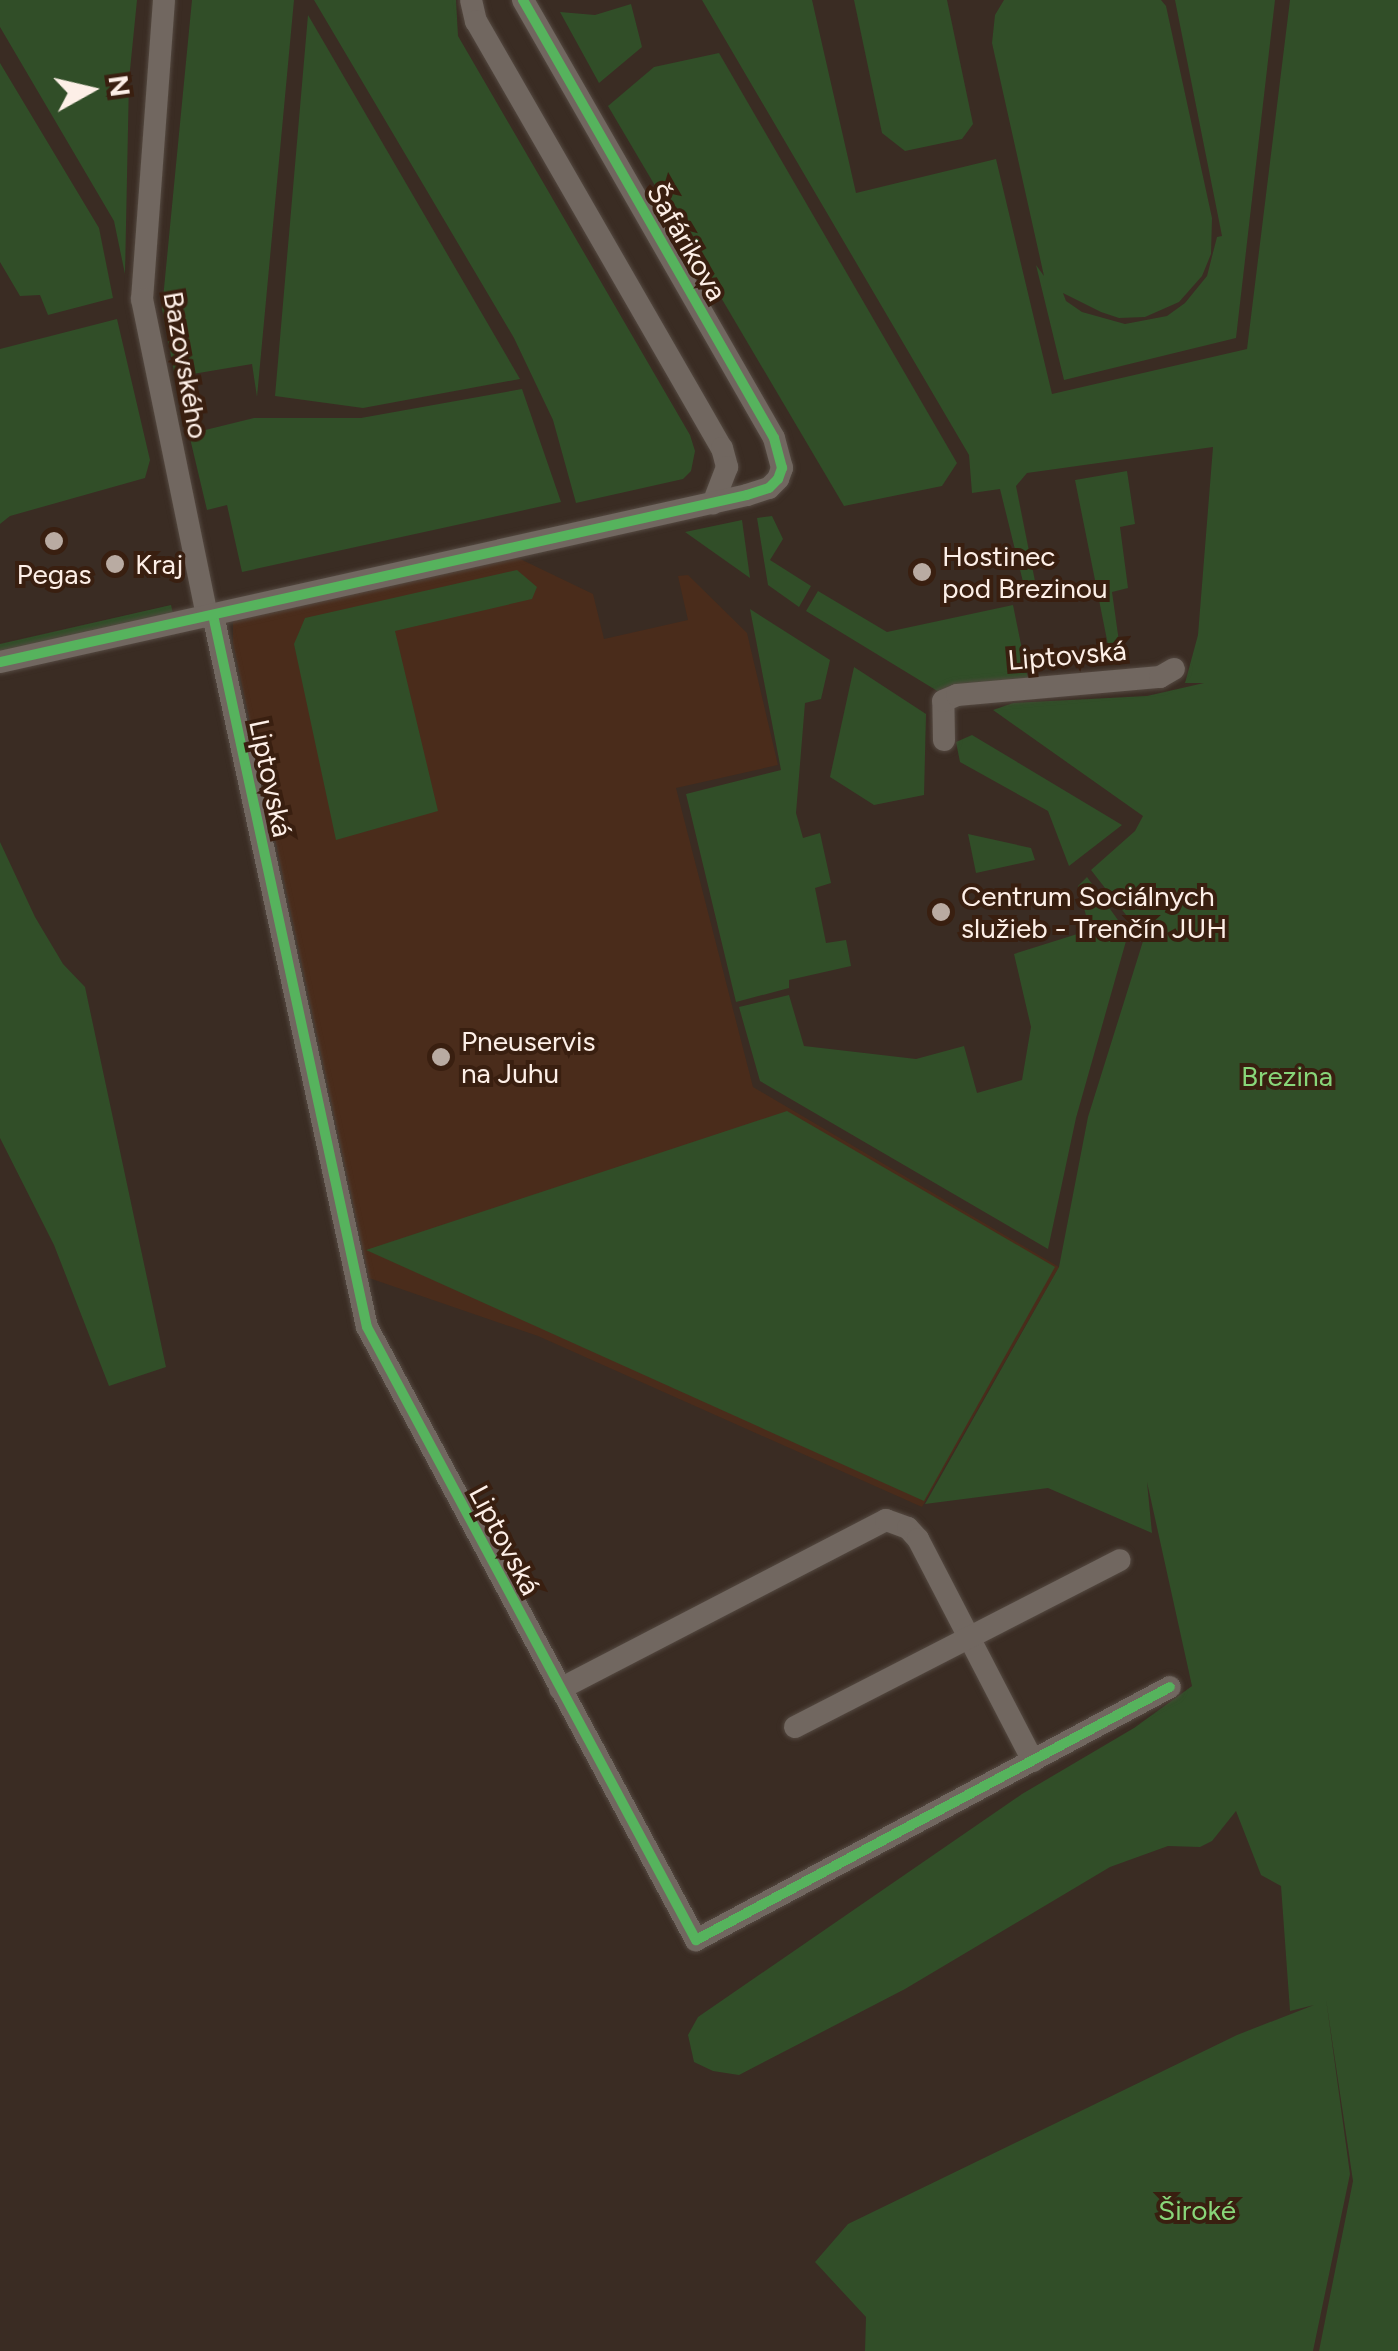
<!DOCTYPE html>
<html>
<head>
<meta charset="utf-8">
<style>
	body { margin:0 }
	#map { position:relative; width:1398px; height:2351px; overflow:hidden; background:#3a2c23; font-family:Figtree,sans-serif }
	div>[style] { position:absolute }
	.built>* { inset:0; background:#4a2c1b }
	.green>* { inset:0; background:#314e28 }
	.roads { filter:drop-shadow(0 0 2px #544941) drop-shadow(0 0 2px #544941) }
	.street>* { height:22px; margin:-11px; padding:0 11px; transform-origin:11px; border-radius:11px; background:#716760 }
	.cycleway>* { height:10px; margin:-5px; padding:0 5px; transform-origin:5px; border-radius:5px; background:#56b35d }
	.dots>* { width:28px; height:28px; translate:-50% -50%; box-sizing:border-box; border:5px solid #391f10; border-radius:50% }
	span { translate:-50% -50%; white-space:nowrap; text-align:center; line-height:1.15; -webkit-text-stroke:8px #391f10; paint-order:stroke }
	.street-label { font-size:28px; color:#fdefe7 }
	.poi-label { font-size:28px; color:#fdefe7 }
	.left { translate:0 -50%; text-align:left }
	.park-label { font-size:28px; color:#88d679 }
	.north { position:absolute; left:40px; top:40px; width:100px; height:100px; -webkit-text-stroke:8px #391f10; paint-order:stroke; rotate:82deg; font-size:28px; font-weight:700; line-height:40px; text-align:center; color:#fdefe7 }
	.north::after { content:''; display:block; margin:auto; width:35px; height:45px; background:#fdefe7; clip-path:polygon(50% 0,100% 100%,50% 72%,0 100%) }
</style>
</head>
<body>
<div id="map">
	<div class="built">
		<div style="clip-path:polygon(516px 557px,593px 594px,604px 639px,688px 620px,678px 576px,688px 575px,747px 633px,778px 765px,676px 788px,753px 1087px,1059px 1267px,922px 1507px,538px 1336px,369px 1278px,233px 643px,233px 620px)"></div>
	</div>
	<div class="green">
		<div style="clip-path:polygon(0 0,137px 0,129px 80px,125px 274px,114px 221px,0 27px)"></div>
		<div style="clip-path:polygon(192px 0,294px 0,257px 397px,252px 364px,175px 377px,162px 309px)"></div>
		<div style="clip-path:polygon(314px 0,456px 0,458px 36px,690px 435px,695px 451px,691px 471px,683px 479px,576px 503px,553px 420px,514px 338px)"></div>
		<div style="clip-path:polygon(702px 0,812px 0,856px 193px,996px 159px,1052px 394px,1247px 349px,1290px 0,1398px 0,1398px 2351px,1319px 2351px,1353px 2181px,1326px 1999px,1350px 2174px,1313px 2351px,865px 2351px,866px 2317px,815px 2262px,848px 2224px,1237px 2035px,1314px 2005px,1290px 2011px,1281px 1886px,1261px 1875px,1236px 1811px,1212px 1841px,1200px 1847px,1168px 1846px,1110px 1867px,905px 1989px,739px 2075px,713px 2071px,694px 2062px,688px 2035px,698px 2017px,1022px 1794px,1134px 1728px,1192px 1686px,1147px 1482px,1152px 1533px,1048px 1488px,925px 1504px,1059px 1267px,1088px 1117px,1144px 938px,1091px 870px,1135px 831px,1143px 816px,993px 710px,1013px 703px,1147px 696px,1204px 683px,1185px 683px,1198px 635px,1213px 447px,1027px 473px,1016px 486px,1037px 591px,1026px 594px,1000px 489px,972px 493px,969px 455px)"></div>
		<div style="clip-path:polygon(854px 0,947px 0,973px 124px,962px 139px,905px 151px,882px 133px)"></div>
		<div style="clip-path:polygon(1004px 0,1161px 0,1166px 6px,1212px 218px,1211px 254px,1202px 276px,1179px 302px,1145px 317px,1119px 318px,1101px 312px,1063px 293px,1066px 301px,1082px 312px,1125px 324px,1167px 316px,1185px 303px,1207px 276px,1217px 237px,1222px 236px,1175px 0,1275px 0,1236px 338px,1064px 380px,1036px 265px,1044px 276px,992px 43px,995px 15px)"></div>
		<div style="clip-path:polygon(631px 4px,642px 47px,599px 83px,560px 12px,595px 15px)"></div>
		<div style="clip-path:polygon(308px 15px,520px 379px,363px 408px,275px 396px)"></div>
		<div style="clip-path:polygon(719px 53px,957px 463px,942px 486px,844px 506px,608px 106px,654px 67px)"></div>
		<div style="clip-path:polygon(0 63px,99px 228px,113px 298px,48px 315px,40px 295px,20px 296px,0 262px)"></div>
		<div style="clip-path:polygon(117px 319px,150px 460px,145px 478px,10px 516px,0 524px,0 349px)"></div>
		<div style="clip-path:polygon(522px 389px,561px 502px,242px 572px,227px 505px,207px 510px,189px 434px,254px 418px,361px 418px)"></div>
		<div style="clip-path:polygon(1127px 471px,1135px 524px,1120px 527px,1128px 588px,1112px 592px,1122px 663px,1112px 665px,1075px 480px)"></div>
		<div style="clip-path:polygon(772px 516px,783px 539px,770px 560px,811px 586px,799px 607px,768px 585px,757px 518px)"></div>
		<div style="clip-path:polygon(742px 520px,750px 578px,685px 532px)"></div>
		<div style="clip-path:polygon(517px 570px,537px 587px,532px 599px,395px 631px,438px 811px,336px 840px,294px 644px,305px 618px)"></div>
		<div style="clip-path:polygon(818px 591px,887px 632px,1013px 605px,1028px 679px,939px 692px,806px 611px)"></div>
		<div style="clip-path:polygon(171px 605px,174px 618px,0 652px,0 644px)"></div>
		<div style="clip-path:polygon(750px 609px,830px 660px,821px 699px,805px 703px,796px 813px,803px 838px,820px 833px,831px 883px,815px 888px,826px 943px,846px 940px,851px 966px,789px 980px,789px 988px,736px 1002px,686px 794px,781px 770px)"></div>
		<div style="clip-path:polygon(854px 667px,926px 714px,924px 795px,874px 805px,830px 777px)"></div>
		<div style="clip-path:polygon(972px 735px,1122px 825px,1069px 866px,1048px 811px,960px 762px,956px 742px)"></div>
		<div style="clip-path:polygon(968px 834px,1031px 848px,1035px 860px,976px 873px)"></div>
		<div style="clip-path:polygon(0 842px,35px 917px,63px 964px,85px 987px,166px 1367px,109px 1386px,54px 1245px,0 1138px)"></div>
		<div style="clip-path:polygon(1087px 877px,1128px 934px,1076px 1118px,1048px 1249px,760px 1081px,739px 1007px,789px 995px,804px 1046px,916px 1059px,964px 1046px,977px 1093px,1022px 1080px,1031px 1027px,1014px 954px,1090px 930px,1078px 886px)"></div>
		<div style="clip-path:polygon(787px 1111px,1055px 1267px,924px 1501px,366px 1250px)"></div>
	</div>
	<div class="roads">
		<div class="street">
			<div style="left:164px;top:0;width:300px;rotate:94.2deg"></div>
			<div style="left:142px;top:299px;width:325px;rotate:78.4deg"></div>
			<div style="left:471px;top:0;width:22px;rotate:77deg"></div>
			<div style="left:476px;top:21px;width:493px;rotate:60.1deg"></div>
			<div style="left:722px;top:448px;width:20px;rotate:75deg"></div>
			<div style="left:727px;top:467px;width:39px;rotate:111deg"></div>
			<div style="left:213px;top:615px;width:728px;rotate:77.8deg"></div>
			<div style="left:367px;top:1327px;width:696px;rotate:61.78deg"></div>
			<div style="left:696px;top:1940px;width:537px;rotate:-28.09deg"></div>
			<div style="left:0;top:662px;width:765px;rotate:-12.6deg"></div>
			<div style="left:747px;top:495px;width:23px;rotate:-18deg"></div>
			<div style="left:769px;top:488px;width:13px;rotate:-45deg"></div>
			<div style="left:778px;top:479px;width:12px;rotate:-70deg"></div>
			<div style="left:782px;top:468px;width:31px;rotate:-105deg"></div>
			<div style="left:774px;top:438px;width:505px;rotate:-119.82deg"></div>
			<div style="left:944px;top:740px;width:39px;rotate:-91deg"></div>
			<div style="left:943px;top:701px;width:15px;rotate:-23deg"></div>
			<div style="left:957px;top:695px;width:204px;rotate:-5.1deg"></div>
			<div style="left:1160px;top:677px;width:16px;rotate:-30deg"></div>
			<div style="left:560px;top:1689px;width:367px;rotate:-27.4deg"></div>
			<div style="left:886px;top:1520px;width:23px;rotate:20deg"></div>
			<div style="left:908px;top:1528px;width:15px;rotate:48deg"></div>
			<div style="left:918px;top:1539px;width:250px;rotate:62.6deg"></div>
			<div style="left:795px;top:1727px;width:365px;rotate:-27.2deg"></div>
		</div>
	</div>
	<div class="cycleway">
		<div style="left:213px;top:615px;width:728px;rotate:77.8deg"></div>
		<div style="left:367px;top:1327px;width:696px;rotate:61.78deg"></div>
		<div style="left:696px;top:1940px;width:537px;rotate:-28.09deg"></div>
		<div style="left:0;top:662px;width:765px;rotate:-12.6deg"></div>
		<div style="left:747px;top:495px;width:23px;rotate:-18deg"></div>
		<div style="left:769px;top:488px;width:13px;rotate:-45deg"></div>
		<div style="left:778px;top:479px;width:12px;rotate:-70deg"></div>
		<div style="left:782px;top:468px;width:31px;rotate:-105deg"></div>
		<div style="left:774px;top:438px;width:505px;rotate:-119.82deg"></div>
	</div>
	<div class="dots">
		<div style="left:54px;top:541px;background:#b9aba2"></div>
		<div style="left:115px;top:564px;background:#b9aba2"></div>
		<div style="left:922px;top:572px;background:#b9aba2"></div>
		<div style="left:941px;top:912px;background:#b9aba2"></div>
		<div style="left:441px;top:1057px;background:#b9aba2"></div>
	</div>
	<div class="street-label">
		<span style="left:687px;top:242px;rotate:60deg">Šafárikova</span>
		<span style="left:186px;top:365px;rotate:80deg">Bazovského</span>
		<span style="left:1067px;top:655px;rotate:-5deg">Liptovská</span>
		<span style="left:271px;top:778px;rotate:78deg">Liptovská</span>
		<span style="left:505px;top:1540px;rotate:62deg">Liptovská</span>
	</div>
	<div class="poi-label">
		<span class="left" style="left:942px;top:572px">Hostinec<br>pod Brezinou</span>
		<span class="left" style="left:135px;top:564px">Kraj</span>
		<span style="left:54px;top:574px">Pegas</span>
		<span class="left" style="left:961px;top:912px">Centrum Sociálnych<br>služieb - Trenčín JUH</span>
		<span class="left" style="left:461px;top:1057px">Pneuservis<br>na Juhu</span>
	</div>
	<div class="park-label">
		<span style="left:1287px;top:1076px">Brezina</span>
		<span style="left:1197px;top:2210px">Široké</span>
	</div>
	<div class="north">N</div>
</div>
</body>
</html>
